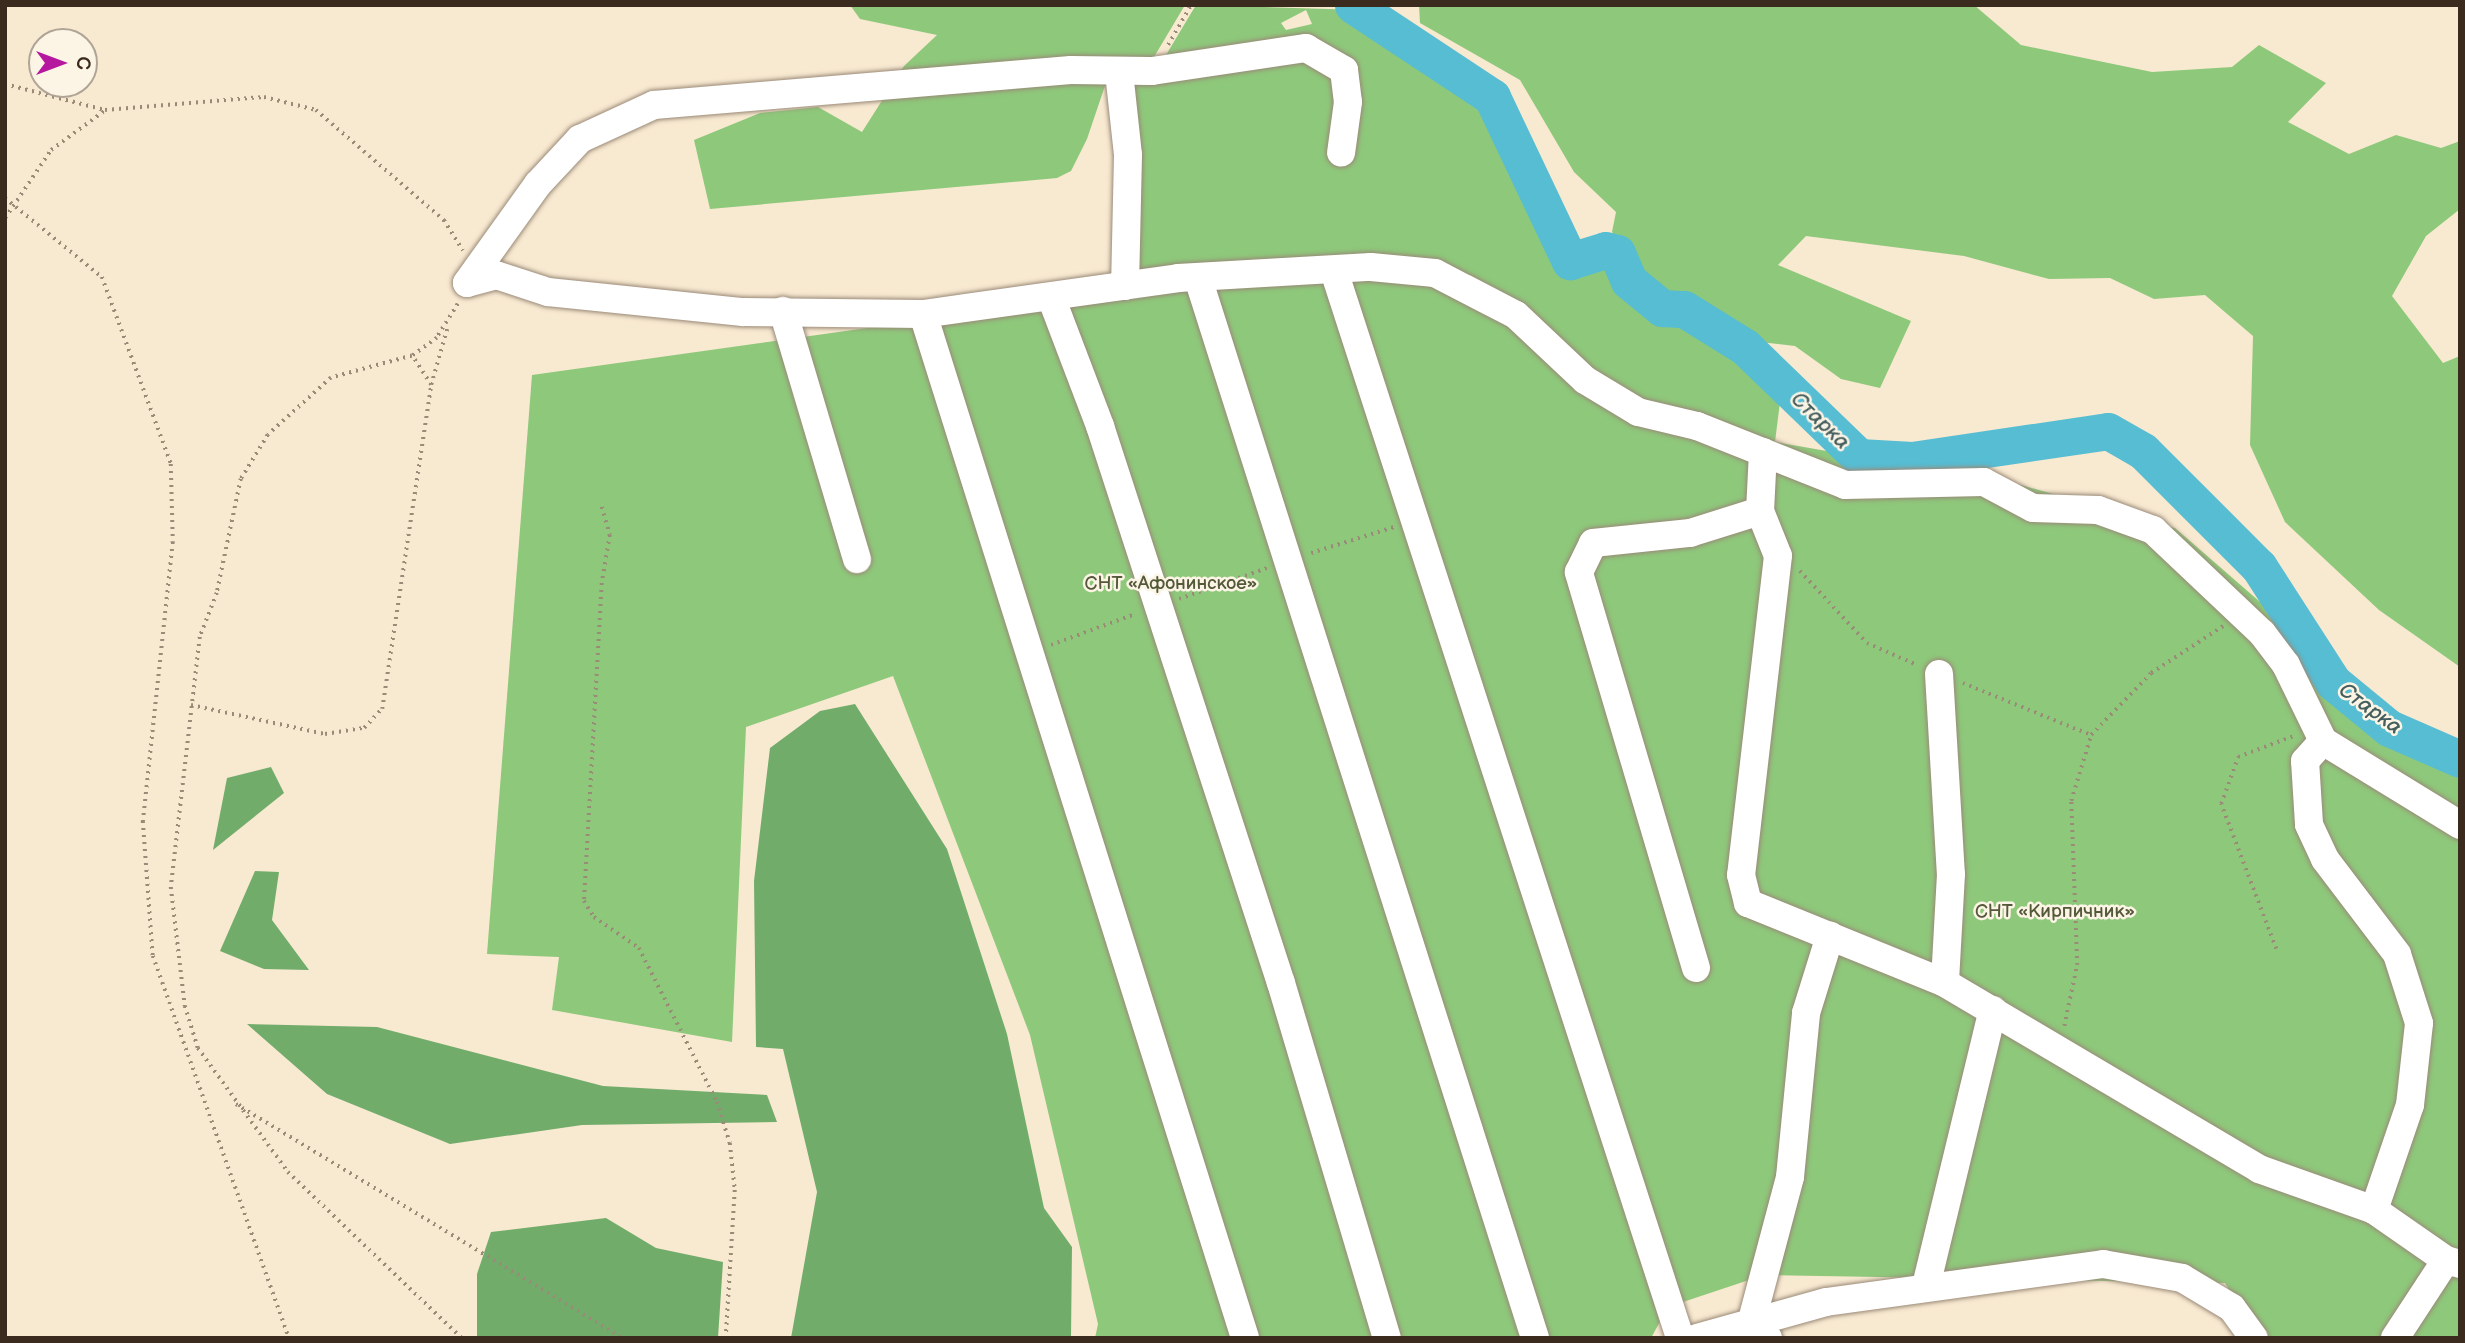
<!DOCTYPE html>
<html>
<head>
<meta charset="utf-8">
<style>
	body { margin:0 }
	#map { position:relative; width:2465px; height:1343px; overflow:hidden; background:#f8e9d1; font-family:"Balsamiq Sans",sans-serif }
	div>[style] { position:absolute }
	.green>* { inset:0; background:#8ec87b }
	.forest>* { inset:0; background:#72ac6b }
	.river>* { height:37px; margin:-18.5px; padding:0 18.5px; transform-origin:18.5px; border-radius:18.5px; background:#56bdd3 }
	.path>* { height:3.5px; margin-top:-1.75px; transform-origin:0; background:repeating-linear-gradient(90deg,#9a8a78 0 2px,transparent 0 7px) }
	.roads { filter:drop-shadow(0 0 2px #9a8a78) drop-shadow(0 0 2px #9a8a78) }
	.minor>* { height:28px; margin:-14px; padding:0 14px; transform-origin:14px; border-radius:14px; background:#fff }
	span { translate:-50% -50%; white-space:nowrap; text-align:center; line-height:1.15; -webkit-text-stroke:5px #fcf5e5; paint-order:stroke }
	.park-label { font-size:19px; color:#54593a }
	.water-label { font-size:21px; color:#445d5d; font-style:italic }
	.frame { position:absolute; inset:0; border:7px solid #3b2a1e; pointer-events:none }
	.north { position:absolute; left:28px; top:28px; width:70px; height:70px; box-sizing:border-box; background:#fcf5e5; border:2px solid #afa495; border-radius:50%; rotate:90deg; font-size:19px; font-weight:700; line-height:28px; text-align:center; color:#3b2a1e }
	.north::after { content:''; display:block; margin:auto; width:24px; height:32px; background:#b5179e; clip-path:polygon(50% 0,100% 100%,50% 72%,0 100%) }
</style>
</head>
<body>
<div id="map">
	<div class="green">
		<div style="clip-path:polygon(evenodd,850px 5px,1185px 5px,1154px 57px,1166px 55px,1196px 5px,1361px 10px,1492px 97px,1570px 261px,1605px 250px,1617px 253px,1629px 281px,1662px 308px,1684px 309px,1745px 347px,1782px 386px,1775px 442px,2021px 485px,2175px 528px,2460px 776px,2460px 1338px,2258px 1338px,2225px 1283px,1764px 1275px,1668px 1307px,1651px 1338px,1095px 1338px,1098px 1324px,1030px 1035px,893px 676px,746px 727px,732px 1042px,552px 1010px,559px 957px,487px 954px,532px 375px,1131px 291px,1113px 62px,1087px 139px,1071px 171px,1057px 178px,710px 209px,694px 140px,760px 113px,818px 107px,862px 132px,904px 66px,937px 35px,860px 19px,850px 5px,1306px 10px,1312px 24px,1286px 30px,1281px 23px,1306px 10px)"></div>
		<div style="clip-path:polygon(1419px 5px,1974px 5px,2021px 45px,2152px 72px,2232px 67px,2259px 45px,2326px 83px,2288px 122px,2349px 154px,2396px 135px,2441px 148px,2460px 141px,2460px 209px,2426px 236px,2392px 296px,2443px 363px,2460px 356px,2460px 667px,2379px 610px,2285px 522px,2250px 445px,2253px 336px,2205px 295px,2154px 299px,2110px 278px,2049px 279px,1964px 256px,1806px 236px,1778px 265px,1911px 321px,1880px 388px,1841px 379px,1795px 346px,1760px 342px,1687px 297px,1669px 301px,1639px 273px,1612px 232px,1616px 212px,1574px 172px,1520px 80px,1420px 23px)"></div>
	</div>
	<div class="forest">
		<div style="clip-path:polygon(855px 704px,947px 849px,1007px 1034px,1044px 1208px,1072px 1247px,1071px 1338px,791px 1338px,817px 1192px,783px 1049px,756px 1047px,754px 881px,770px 748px,820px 711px)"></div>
		<div style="clip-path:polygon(271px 767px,284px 793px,213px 850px,227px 778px)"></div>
		<div style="clip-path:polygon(255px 871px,279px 872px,272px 920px,309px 970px,264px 969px,220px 951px)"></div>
		<div style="clip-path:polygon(247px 1024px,377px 1027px,603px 1086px,767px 1095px,777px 1122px,582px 1125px,450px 1144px,327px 1094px)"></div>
		<div style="clip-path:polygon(606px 1218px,656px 1248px,723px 1262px,718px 1338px,477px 1338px,477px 1274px,491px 1232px)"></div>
	</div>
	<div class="river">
		<div style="left:1353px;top:5px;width:167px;rotate:33.5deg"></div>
		<div style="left:1492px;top:97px;width:182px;rotate:64.6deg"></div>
		<div style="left:1570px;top:261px;width:37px;rotate:-17deg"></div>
		<div style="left:1605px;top:250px;width:12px;rotate:14deg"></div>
		<div style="left:1617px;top:253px;width:30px;rotate:67deg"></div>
		<div style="left:1629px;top:281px;width:43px;rotate:39.3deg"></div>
		<div style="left:1662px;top:308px;width:22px;rotate:3deg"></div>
		<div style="left:1684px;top:309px;width:72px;rotate:31.9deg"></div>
		<div style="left:1745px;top:347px;width:158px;rotate:44deg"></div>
		<div style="left:1859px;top:457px;width:53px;rotate:3.2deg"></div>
		<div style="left:1912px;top:460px;width:198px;rotate:-8.4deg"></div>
		<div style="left:2108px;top:431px;width:40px;rotate:29.7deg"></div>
		<div style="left:2143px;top:451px;width:164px;rotate:45deg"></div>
		<div style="left:2259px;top:567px;width:137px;rotate:57.2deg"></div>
		<div style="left:2333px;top:682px;width:72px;rotate:39.4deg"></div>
		<div style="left:2389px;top:728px;width:77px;rotate:23.6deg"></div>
	</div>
	<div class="path">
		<div style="left:1168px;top:45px;width:46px;rotate:-60.1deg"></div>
		<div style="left:5px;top:84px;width:103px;rotate:14.6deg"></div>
		<div style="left:105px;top:110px;width:160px;rotate:-4.7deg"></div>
		<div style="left:264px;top:97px;width:54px;rotate:14deg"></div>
		<div style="left:316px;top:110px;width:169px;rotate:40.7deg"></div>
		<div style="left:444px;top:220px;width:36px;rotate:58deg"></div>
		<div style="left:5px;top:198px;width:125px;rotate:39.2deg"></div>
		<div style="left:102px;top:277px;width:199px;rotate:69.7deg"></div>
		<div style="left:171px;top:464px;width:78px;rotate:88.5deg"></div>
		<div style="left:173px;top:542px;width:281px;rotate:96.1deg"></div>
		<div style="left:143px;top:821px;width:135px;rotate:85.8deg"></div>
		<div style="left:153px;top:956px;width:405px;rotate:70.4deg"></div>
		<div style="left:5px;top:218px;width:82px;rotate:-55.9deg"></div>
		<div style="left:51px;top:150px;width:66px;rotate:-36.3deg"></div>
		<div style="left:458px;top:304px;width:40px;rotate:122deg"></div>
		<div style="left:437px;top:338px;width:31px;rotate:144deg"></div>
		<div style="left:412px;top:356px;width:84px;rotate:164.8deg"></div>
		<div style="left:331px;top:378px;width:85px;rotate:137.9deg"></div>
		<div style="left:268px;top:435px;width:52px;rotate:121.5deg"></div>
		<div style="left:241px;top:479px;width:116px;rotate:101.9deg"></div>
		<div style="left:217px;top:593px;width:47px;rotate:111.1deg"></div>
		<div style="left:200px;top:637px;width:252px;rotate:96.6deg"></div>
		<div style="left:171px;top:887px;width:120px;rotate:83.3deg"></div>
		<div style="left:185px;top:1006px;width:44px;rotate:72.8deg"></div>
		<div style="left:198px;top:1048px;width:153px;rotate:54deg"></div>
		<div style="left:288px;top:1172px;width:240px;rotate:43.7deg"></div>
		<div style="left:431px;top:385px;width:58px;rotate:-74.1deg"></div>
		<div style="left:602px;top:507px;width:29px;rotate:74deg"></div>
		<div style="left:610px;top:535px;width:49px;rotate:99.5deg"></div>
		<div style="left:602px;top:583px;width:319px;rotate:93.2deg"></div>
		<div style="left:584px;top:901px;width:19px;rotate:58deg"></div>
		<div style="left:594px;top:917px;width:55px;rotate:34.6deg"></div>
		<div style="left:639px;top:948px;width:173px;rotate:63.1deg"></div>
		<div style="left:717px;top:1102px;width:43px;rotate:72.4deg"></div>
		<div style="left:730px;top:1143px;width:47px;rotate:83.9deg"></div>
		<div style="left:735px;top:1190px;width:148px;rotate:93.5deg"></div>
		<div style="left:1311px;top:553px;width:87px;rotate:-17.4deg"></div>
		<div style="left:1800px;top:571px;width:98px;rotate:47.1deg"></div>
		<div style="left:1867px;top:643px;width:55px;rotate:23.7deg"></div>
		<div style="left:1179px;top:599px;width:93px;rotate:-19.4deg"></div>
		<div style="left:1051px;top:645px;width:90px;rotate:-20.3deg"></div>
		<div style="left:1963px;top:683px;width:138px;rotate:22.1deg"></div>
		<div style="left:191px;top:705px;width:137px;rotate:12.2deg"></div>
		<div style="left:325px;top:734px;width:39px;rotate:-9deg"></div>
		<div style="left:364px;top:728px;width:26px;rotate:-47deg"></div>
		<div style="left:382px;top:709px;width:328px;rotate:-81.4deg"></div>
		<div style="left:431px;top:385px;width:35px;rotate:-123deg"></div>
		<div style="left:2276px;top:949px;width:155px;rotate:-110.8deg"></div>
		<div style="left:2221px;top:804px;width:50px;rotate:-70.1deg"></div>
		<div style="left:2238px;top:757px;width:60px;rotate:-20.6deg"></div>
		<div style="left:2064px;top:1026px;width:62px;rotate:-78deg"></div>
		<div style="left:2077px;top:965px;width:164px;rotate:-92.1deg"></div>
		<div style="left:2071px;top:801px;width:69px;rotate:-73.1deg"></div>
		<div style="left:2091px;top:735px;width:86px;rotate:-45.9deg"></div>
		<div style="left:2151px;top:673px;width:86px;rotate:-33.1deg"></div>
		<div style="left:236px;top:1104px;width:451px;rotate:31.2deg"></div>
	</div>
	<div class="roads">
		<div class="minor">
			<div style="left:1119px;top:72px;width:83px;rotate:83.8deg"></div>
			<div style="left:1128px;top:155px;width:131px;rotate:91.3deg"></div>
			<div style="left:1335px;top:274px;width:1119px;rotate:72.03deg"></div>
			<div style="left:1198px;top:278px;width:1112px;rotate:72.36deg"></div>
			<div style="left:467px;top:283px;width:30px;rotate:-15deg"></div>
			<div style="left:496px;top:275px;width:55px;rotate:18.1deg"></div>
			<div style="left:548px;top:292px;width:196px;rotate:5.9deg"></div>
			<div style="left:743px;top:312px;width:180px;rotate:0.6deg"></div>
			<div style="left:923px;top:314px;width:258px;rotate:-8deg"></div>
			<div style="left:1178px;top:278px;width:193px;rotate:-3.3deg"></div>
			<div style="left:1371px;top:267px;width:64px;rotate:5.4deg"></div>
			<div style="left:1435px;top:273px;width:91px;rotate:27.4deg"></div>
			<div style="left:1516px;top:315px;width:95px;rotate:43.3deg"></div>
			<div style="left:1585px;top:380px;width:62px;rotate:31.1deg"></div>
			<div style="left:1638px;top:412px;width:61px;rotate:13.3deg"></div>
			<div style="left:1697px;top:426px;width:159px;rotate:21.7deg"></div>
			<div style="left:1845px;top:485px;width:139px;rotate:-1.2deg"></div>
			<div style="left:1984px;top:482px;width:55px;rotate:28deg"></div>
			<div style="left:2033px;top:508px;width:65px;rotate:1.8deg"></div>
			<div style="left:2098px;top:510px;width:59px;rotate:20deg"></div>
			<div style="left:2153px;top:530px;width:150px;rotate:43.4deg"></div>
			<div style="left:2262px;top:633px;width:40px;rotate:53deg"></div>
			<div style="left:2286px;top:665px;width:85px;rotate:64deg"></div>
			<div style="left:467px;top:283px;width:122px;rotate:-54.4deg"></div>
			<div style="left:538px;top:184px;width:62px;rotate:-47deg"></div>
			<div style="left:580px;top:139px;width:81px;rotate:-24.7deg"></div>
			<div style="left:654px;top:105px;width:418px;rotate:-4.8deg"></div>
			<div style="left:1071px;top:70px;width:81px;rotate:0.7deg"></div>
			<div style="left:1152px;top:71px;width:156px;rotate:-8.5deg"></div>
			<div style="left:1306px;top:48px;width:44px;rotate:30.1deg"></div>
			<div style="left:1344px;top:70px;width:32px;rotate:83deg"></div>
			<div style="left:1348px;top:102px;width:51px;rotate:97.8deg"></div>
			<div style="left:1051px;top:297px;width:138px;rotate:69.2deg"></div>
			<div style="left:1100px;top:426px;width:586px;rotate:72deg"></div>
			<div style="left:1281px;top:983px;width:370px;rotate:73.4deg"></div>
			<div style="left:783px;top:311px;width:259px;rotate:73.4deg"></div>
			<div style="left:923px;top:314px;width:1073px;rotate:72.54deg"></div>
			<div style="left:1763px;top:452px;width:59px;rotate:92.9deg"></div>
			<div style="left:1760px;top:511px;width:48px;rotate:68.2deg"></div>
			<div style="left:1778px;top:556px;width:321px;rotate:96.6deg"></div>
			<div style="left:1741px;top:875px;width:29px;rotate:76deg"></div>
			<div style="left:1748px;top:903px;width:213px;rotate:22.1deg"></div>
			<div style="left:1945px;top:983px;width:365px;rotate:30.6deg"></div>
			<div style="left:2259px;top:1169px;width:122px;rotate:19.6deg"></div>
			<div style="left:2374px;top:1210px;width:88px;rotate:34.8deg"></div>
			<div style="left:1939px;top:674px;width:200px;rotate:86.6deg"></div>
			<div style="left:1951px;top:874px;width:109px;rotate:93.2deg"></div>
			<div style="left:1696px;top:968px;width:413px;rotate:-106.5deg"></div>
			<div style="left:1579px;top:572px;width:32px;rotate:-64deg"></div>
			<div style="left:1593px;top:543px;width:98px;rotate:-5.9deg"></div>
			<div style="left:1690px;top:533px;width:73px;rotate:-17.4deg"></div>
			<div style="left:2374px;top:1210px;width:111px;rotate:-71.1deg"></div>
			<div style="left:2410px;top:1105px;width:82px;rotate:-83.7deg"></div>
			<div style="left:2419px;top:1023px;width:72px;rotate:-107.7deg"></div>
			<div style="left:2397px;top:954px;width:119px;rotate:-127.2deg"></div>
			<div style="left:2325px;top:859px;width:38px;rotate:-115deg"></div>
			<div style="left:2309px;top:824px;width:63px;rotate:-93.6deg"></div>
			<div style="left:2305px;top:761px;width:27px;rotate:-48deg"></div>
			<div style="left:2323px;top:741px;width:161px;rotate:31.5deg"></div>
			<div style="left:1926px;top:1286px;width:284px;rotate:-76.4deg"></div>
			<div style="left:1697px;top:1338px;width:134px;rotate:-15.6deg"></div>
			<div style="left:1826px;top:1302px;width:280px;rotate:-7.8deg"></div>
			<div style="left:2103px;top:1264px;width:80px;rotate:10deg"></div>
			<div style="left:2182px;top:1278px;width:58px;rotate:31deg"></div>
			<div style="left:2232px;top:1308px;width:37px;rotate:54deg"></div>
			<div style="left:1768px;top:1338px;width:24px;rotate:-132deg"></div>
			<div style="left:1752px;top:1320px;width:148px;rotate:-75.1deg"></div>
			<div style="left:1790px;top:1177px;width:165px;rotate:-84.4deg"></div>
			<div style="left:1806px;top:1013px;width:81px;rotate:-72.7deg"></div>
			<div style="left:2395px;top:1338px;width:93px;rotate:-56.8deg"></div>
			<div style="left:2446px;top:1260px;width:15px;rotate:16deg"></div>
		</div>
	</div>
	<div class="park-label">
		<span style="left:1171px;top:584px">СНТ «Афонинское»</span>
		<span style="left:2055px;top:912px">СНТ «Кирпичник»</span>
	</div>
	<div class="water-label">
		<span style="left:1820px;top:421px;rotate:44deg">Старка</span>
		<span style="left:2370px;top:709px;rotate:36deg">Старка</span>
	</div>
	<div class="frame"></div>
	<div class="north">С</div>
</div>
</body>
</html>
